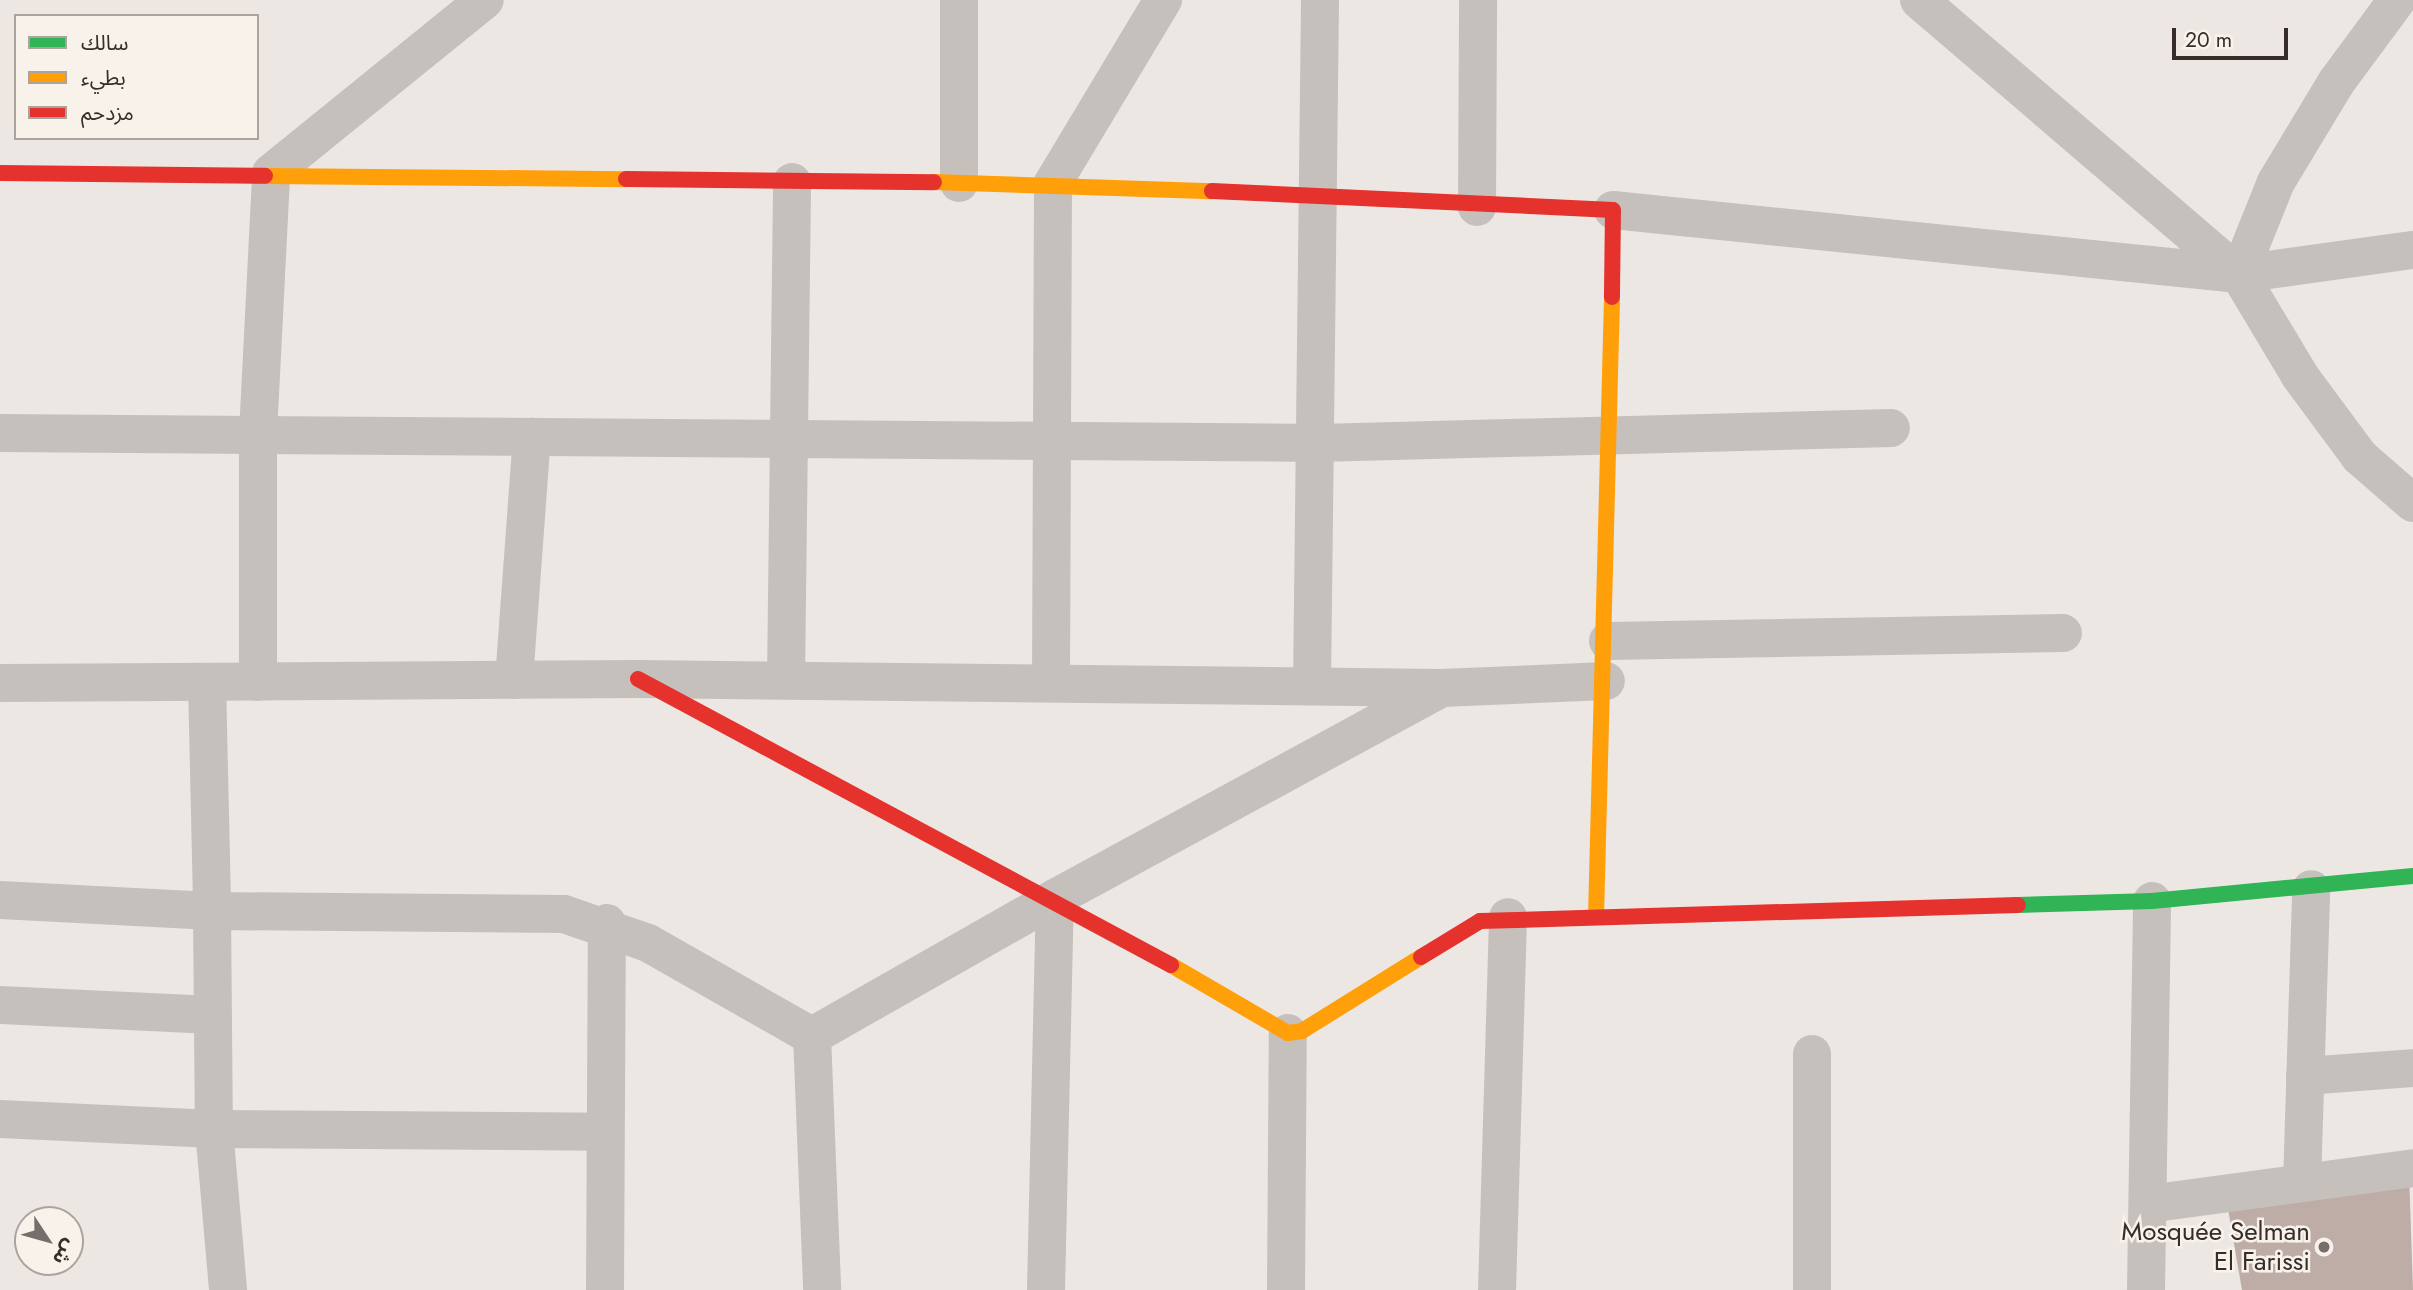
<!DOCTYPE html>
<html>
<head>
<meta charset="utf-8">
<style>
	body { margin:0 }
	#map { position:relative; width:2413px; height:1290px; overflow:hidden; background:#ece7e3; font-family:Jost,"Noto Sans Arabic",sans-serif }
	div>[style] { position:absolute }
	.building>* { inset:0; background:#beaca6 }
	.street>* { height:38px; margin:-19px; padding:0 19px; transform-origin:19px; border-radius:19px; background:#c6c0bc }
	.fast>* { height:16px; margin:-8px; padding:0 8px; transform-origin:8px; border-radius:8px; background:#30b455 }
	.slow>* { height:16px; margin:-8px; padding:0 8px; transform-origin:8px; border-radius:8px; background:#ff9f0a }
	.jam>* { height:16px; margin:-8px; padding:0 8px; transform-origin:8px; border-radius:8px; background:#e5322d }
	.dots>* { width:19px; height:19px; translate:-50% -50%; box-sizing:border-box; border:4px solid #f8f2eb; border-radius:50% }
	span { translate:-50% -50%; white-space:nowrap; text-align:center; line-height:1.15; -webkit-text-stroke:5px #f8f2eb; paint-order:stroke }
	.poi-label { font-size:26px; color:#362d2a }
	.right { translate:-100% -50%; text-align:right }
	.legend { position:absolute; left:14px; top:14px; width:245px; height:126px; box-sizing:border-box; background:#f8f2eb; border:2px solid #aaa39e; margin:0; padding:9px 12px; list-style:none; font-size:21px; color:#362d2a }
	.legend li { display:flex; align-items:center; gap:14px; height:35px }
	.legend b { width:35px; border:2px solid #aaa39e }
	.north { position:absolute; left:14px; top:1206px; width:70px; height:70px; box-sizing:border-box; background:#f8f2eb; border:2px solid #aaa39e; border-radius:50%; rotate:126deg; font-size:19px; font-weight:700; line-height:28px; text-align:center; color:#362d2a }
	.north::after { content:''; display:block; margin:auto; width:24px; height:32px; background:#766e6b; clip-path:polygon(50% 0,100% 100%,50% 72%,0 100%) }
	.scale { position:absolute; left:2172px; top:28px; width:116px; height:32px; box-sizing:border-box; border:4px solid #362d2a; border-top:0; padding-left:9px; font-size:21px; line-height:24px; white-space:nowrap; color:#362d2a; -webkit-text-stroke:5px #f8f2eb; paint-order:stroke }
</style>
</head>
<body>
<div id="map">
	<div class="building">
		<div style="clip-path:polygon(2409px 1172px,2413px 1290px,2242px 1290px,2227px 1203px)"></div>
	</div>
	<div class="street">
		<div style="left:1919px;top:0;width:421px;rotate:40.6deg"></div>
		<div style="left:2397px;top:0;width:101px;rotate:126.5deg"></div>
		<div style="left:2337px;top:81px;width:118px;rotate:121.1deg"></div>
		<div style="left:2276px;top:182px;width:99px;rotate:111.9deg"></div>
		<div style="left:2239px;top:274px;width:119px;rotate:59.1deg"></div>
		<div style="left:2300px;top:376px;width:101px;rotate:53.5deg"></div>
		<div style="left:2360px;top:457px;width:70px;rotate:41deg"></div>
		<div style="left:959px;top:183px;width:183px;rotate:-90deg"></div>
		<div style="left:1477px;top:207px;width:207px;rotate:-89.7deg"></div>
		<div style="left:1613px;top:210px;width:629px;rotate:5.84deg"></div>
		<div style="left:2239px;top:274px;width:176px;rotate:-7.9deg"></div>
		<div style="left:0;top:433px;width:1319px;rotate:0.43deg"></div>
		<div style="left:1319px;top:443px;width:572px;rotate:-1.5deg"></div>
		<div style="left:1608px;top:641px;width:455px;rotate:-1deg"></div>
		<div style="left:514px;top:680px;width:244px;rotate:-85.8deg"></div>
		<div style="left:786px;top:680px;width:498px;rotate:-89.3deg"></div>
		<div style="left:207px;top:682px;width:229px;rotate:88.7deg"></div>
		<div style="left:212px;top:911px;width:352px;rotate:0.5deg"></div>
		<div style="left:564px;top:914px;width:89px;rotate:19deg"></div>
		<div style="left:648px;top:943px;width:189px;rotate:29.6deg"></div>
		<div style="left:812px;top:1036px;width:279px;rotate:-29.6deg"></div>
		<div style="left:258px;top:682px;width:248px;rotate:-90deg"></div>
		<div style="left:258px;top:434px;width:261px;rotate:-87.1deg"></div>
		<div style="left:271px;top:173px;width:275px;rotate:-39deg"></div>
		<div style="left:0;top:683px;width:638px;rotate:-0.36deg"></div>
		<div style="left:638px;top:679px;width:803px;rotate:0.64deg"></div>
		<div style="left:1441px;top:688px;width:165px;rotate:-2.4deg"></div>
		<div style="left:1051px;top:683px;width:500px;rotate:-89.77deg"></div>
		<div style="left:1053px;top:183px;width:214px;rotate:-59deg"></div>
		<div style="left:1312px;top:686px;width:686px;rotate:-89.33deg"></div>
		<div style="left:0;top:900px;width:212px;rotate:3deg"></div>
		<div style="left:212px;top:911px;width:218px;rotate:89.5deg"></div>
		<div style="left:214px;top:1129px;width:162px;rotate:85deg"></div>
		<div style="left:0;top:1005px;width:213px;rotate:2.7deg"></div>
		<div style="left:812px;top:1036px;width:254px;rotate:87.7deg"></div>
		<div style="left:1812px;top:1054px;width:236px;rotate:90deg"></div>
		<div style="left:2305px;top:1076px;width:108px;rotate:-4.2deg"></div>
		<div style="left:0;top:1119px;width:214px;rotate:2.7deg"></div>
		<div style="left:214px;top:1129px;width:388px;rotate:0.4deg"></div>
		<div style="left:2302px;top:1183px;width:294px;rotate:-88.2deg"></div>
		<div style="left:2148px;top:1204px;width:267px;rotate:-7.7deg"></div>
		<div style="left:605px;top:1290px;width:367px;rotate:-89.7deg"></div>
		<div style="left:1046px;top:1290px;width:392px;rotate:-88.7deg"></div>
		<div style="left:1055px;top:898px;width:436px;rotate:-28.5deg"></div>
		<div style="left:1286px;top:1290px;width:257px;rotate:-89.6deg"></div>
		<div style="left:1497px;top:1290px;width:373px;rotate:-88.3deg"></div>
		<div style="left:2146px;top:1290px;width:389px;rotate:-89.1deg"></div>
	</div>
	<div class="fast">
		<div style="left:2018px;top:905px;width:134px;rotate:-1.7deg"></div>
		<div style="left:2152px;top:901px;width:262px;rotate:-5.5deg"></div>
	</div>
	<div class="slow">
		<div style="left:265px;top:176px;width:361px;rotate:0.5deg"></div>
		<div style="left:934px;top:182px;width:278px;rotate:1.9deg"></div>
		<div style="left:1596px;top:917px;width:620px;rotate:-88.52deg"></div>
		<div style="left:1171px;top:965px;width:135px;rotate:30.2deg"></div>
		<div style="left:1288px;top:1033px;width:14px;rotate:-8deg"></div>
		<div style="left:1302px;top:1031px;width:140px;rotate:-31.9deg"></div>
	</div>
	<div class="jam">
		<div style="left:0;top:173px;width:265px;rotate:0.6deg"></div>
		<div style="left:626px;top:179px;width:308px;rotate:0.6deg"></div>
		<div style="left:1212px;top:191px;width:401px;rotate:2.7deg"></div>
		<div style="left:1613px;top:210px;width:87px;rotate:90.7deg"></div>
		<div style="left:638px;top:679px;width:605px;rotate:28.22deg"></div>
		<div style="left:1421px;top:957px;width:69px;rotate:-31.4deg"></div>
		<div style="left:1480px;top:921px;width:538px;rotate:-1.7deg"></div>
	</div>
	<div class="dots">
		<div style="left:2324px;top:1247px;background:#766e6b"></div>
	</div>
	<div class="poi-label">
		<span class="right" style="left:2310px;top:1247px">Mosquée Selman<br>El Farissi</span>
	</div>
	<ul class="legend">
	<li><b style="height:9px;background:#30b455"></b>سالك</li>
	<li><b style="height:9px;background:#ff9f0a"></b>بطيء</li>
	<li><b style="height:9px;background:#e5322d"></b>مزدحم</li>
	</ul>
	<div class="north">ش</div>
	<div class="scale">20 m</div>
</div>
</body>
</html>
